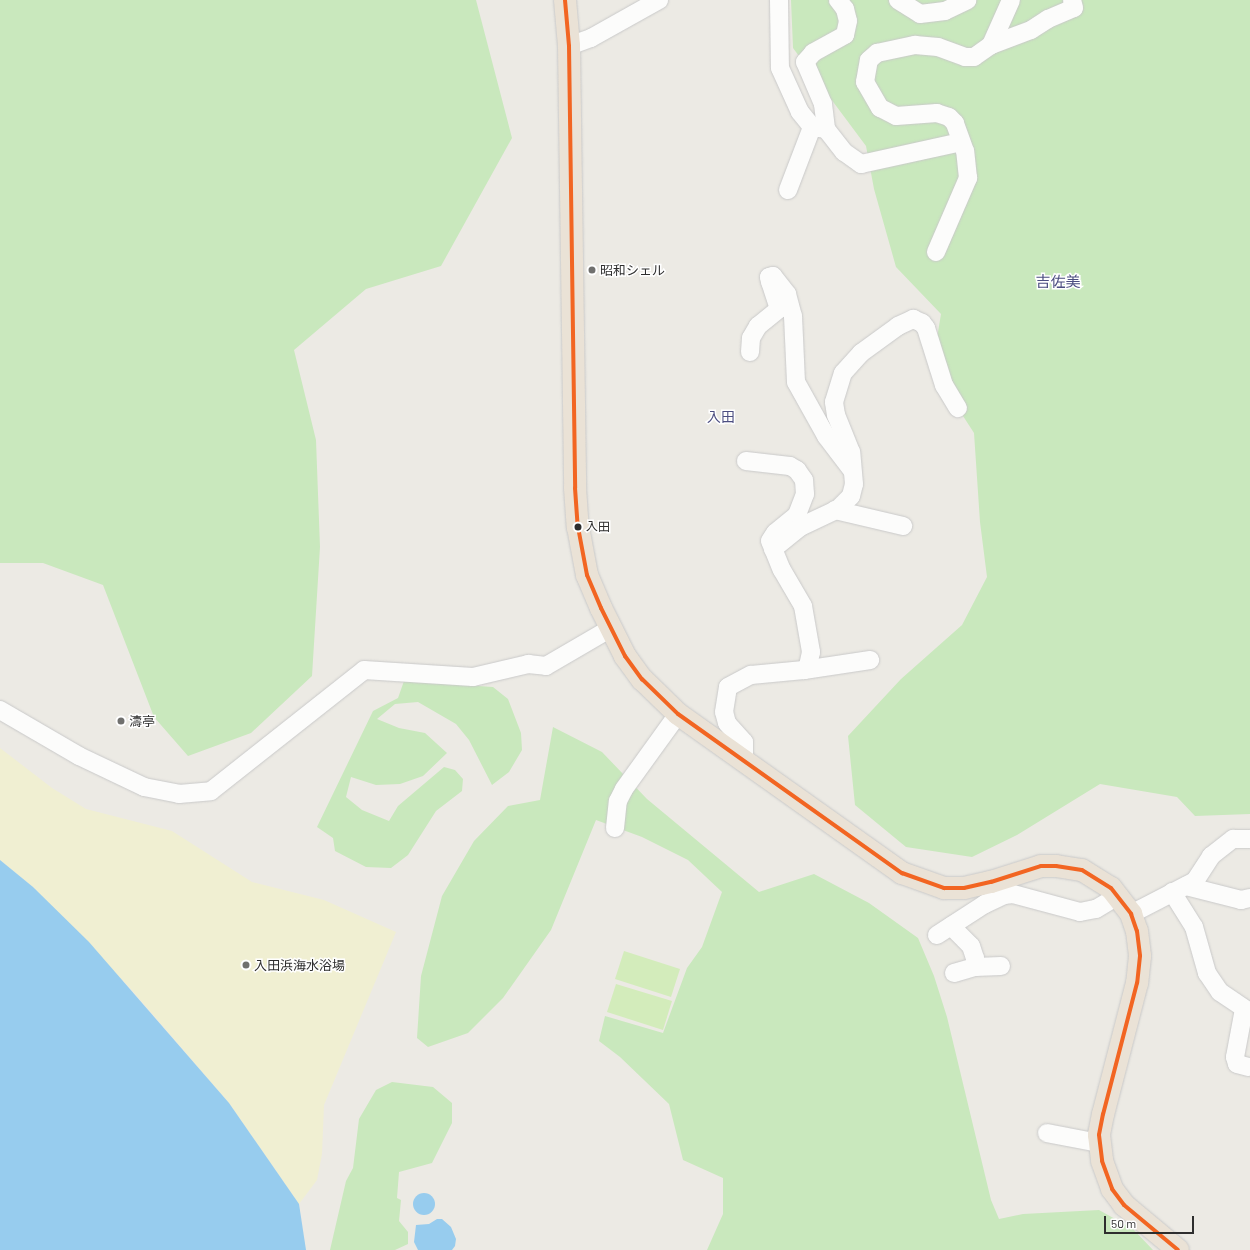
<!DOCTYPE html>
<html>
<head>
<meta charset="utf-8">
<style>
	body { margin:0 }
	#map { position:relative; width:1250px; height:1250px; overflow:hidden; background:#eceae4; font-family:Barlow,"Noto Sans JP",sans-serif }
	div>[style] { position:absolute }
	.green>* { inset:0; background:#c9e8bd }
	.sand>* { inset:0; background:#f0efd2 }
	.pitch>* { inset:0; background:#d3ecbb }
	.water>* { inset:0; background:#97ccee }
	.round { border-radius:50% }
	.roads { filter:drop-shadow(0 0 1px #c9c9c9) drop-shadow(0 0 1px #c9c9c9) }
	.minor>* { height:18px; margin:-9px; padding:0 9px; transform-origin:9px; border-radius:9px; background:#fcfcfb }
	.highway>* { height:22px; margin:-11px; padding:0 11px; transform-origin:11px; border-radius:11px; background:#eae2d6 }
	.bus-1>* { height:4px; margin:-2px; padding:0 2px; transform-origin:2px; border-radius:2px; background:#f26522 }
	.dots>* { width:11px; height:11px; translate:-50% -50%; box-sizing:border-box; border:2px solid #fff; border-radius:50% }
	span { translate:-50% -50%; white-space:nowrap; text-align:center; line-height:1.15; -webkit-text-stroke:3px #fff; paint-order:stroke }
	.bus-label { font-size:12px; color:#2e2e2e }
	.left { translate:0 -50%; text-align:left }
	.poi-label { font-size:13px; color:#2e2e2e }
	.neighbourhood-label { font-size:14px; color:#4c4e81 }
	.quarter-label { font-size:15px; color:#4c4e81 }
	.scale { position:absolute; left:1104px; top:1216px; width:90px; height:18px; box-sizing:border-box; border:2px solid #2e2e2e; border-top:0; padding-left:5px; font-size:12px; line-height:14px; white-space:nowrap; color:#2e2e2e; -webkit-text-stroke:3px #fff; paint-order:stroke }
</style>
</head>
<body>
<div id="map">
	<div class="green">
		<div style="clip-path:polygon(0 0,476px 0,512px 138px,441px 266px,366px 289px,294px 350px,316px 440px,320px 547px,312px 676px,251px 733px,188px 756px,154px 717px,103px 585px,43px 563px,0 563px)"></div>
		<div style="clip-path:polygon(791px 0,1250px 0,1250px 814px,1195px 816px,1177px 797px,1100px 784px,1017px 835px,972px 857px,906px 847px,855px 805px,848px 736px,901px 679px,962px 625px,987px 577px,980px 522px,974px 433px,932px 368px,941px 314px,896px 267px,874px 189px,866px 146px,793px 48px)"></div>
		<div style="clip-path:polygon(404px 681px,493px 687px,508px 699px,521px 733px,522px 750px,509px 772px,492px 785px,469px 740px,456px 724px,418px 702px,395px 704px,377px 719px,399px 728px,425px 733px,447px 753px,423px 776px,400px 784px,376px 785px,351px 777px,346px 797px,362px 810px,389px 821px,398px 806px,444px 767px,455px 770px,463px 779px,462px 791px,436px 811px,408px 855px,391px 868px,366px 867px,335px 851px,333px 838px,317px 827px,373px 711px,398px 698px)"></div>
		<div style="clip-path:polygon(553px 727px,602px 752px,647px 799px,759px 892px,814px 874px,869px 903px,918px 938px,934px 976px,947px 1017px,991px 1200px,999px 1219px,1023px 1214px,1099px 1210px,1133px 1229px,1153px 1250px,707px 1250px,723px 1214px,723px 1178px,683px 1160px,669px 1104px,620px 1057px,599px 1041px,605px 1016px,663px 1033px,687px 968px,702px 947px,722px 892px,688px 860px,642px 837px,596px 820px,551px 930px,503px 998px,468px 1033px,428px 1047px,417px 1038px,421px 976px,442px 896px,474px 841px,508px 806px,540px 800px)"></div>
		<div style="clip-path:polygon(392px 1082px,433px 1087px,452px 1103px,452px 1123px,432px 1163px,399px 1172px,397px 1198px,401px 1200px,399px 1221px,408px 1232px,408px 1244px,395px 1250px,330px 1250px,346px 1181px,353px 1168px,359px 1119px,376px 1090px)"></div>
	</div>
	<div class="sand">
		<div style="clip-path:polygon(0 748px,52px 788px,86px 809px,172px 831px,252px 882px,324px 900px,396px 932px,324px 1105px,322px 1154px,317px 1180px,299px 1204px,229px 1103px,130px 988px,33px 887px,0 860px)"></div>
	</div>
	<div class="pitch">
		<div style="clip-path:polygon(624px 951px,680px 969px,671px 997px,615px 979px)"></div>
		<div style="clip-path:polygon(616px 984px,672px 1001px,663px 1030px,607px 1012px)"></div>
	</div>
	<div class="water">
		<div style="clip-path:polygon(0 860px,33px 887px,89px 942px,229px 1103px,299px 1204px,306px 1250px,0 1250px)"></div>
		<div class="round" style="left:413px;top:1193px;width:22px;height:22px"></div>
		<div style="clip-path:polygon(437px 1219px,442px 1219px,451px 1227px,456px 1239px,455px 1246px,452px 1250px,418px 1250px,414px 1242px,416px 1225px,429px 1224px)"></div>
	</div>
	<div class="roads">
		<div class="minor">
			<div style="left:779px;top:0;width:68px;rotate:89.2deg"></div>
			<div style="left:780px;top:68px;width:48px;rotate:65.6deg"></div>
			<div style="left:800px;top:112px;width:19px;rotate:51deg"></div>
			<div style="left:812px;top:127px;width:14px;rotate:8deg"></div>
			<div style="left:838px;top:0;width:11px;rotate:52deg"></div>
			<div style="left:845px;top:9px;width:12px;rotate:76deg"></div>
			<div style="left:848px;top:21px;width:14px;rotate:102deg"></div>
			<div style="left:845px;top:35px;width:37px;rotate:151deg"></div>
			<div style="left:813px;top:53px;width:12px;rotate:132deg"></div>
			<div style="left:805px;top:62px;width:46px;rotate:66.8deg"></div>
			<div style="left:823px;top:104px;width:25px;rotate:83deg"></div>
			<div style="left:826px;top:129px;width:29px;rotate:52deg"></div>
			<div style="left:844px;top:152px;width:21px;rotate:35deg"></div>
			<div style="left:861px;top:164px;width:102px;rotate:-12.4deg"></div>
			<div style="left:898px;top:0;width:26px;rotate:32deg"></div>
			<div style="left:920px;top:14px;width:25px;rotate:-7deg"></div>
			<div style="left:945px;top:11px;width:25px;rotate:-26deg"></div>
			<div style="left:991px;top:45px;width:49px;rotate:-66deg"></div>
			<div style="left:569px;top:46px;width:23px;rotate:-20deg"></div>
			<div style="left:591px;top:38px;width:78px;rotate:-29.2deg"></div>
			<div style="left:788px;top:190px;width:67px;rotate:-69.1deg"></div>
			<div style="left:936px;top:252px;width:81px;rotate:-66.6deg"></div>
			<div style="left:968px;top:178px;width:27px;rotate:-96deg"></div>
			<div style="left:965px;top:151px;width:30px;rotate:-110deg"></div>
			<div style="left:955px;top:123px;width:8px;rotate:-135deg"></div>
			<div style="left:949px;top:117px;width:13px;rotate:-162deg"></div>
			<div style="left:937px;top:113px;width:41px;rotate:175.8deg"></div>
			<div style="left:896px;top:116px;width:18px;rotate:-153deg"></div>
			<div style="left:880px;top:108px;width:30px;rotate:-120deg"></div>
			<div style="left:865px;top:82px;width:22px;rotate:-80deg"></div>
			<div style="left:869px;top:60px;width:11px;rotate:-41deg"></div>
			<div style="left:877px;top:53px;width:39px;rotate:-12deg"></div>
			<div style="left:915px;top:45px;width:23px;rotate:5deg"></div>
			<div style="left:938px;top:47px;width:29px;rotate:20deg"></div>
			<div style="left:965px;top:57px;width:9px"></div>
			<div style="left:974px;top:57px;width:21px;rotate:-35deg"></div>
			<div style="left:991px;top:45px;width:43px;rotate:-20.6deg"></div>
			<div style="left:1031px;top:30px;width:20px;rotate:-33deg"></div>
			<div style="left:1048px;top:19px;width:28px;rotate:-23deg"></div>
			<div style="left:1074px;top:8px;width:8px;rotate:-104deg"></div>
			<div style="left:750px;top:352px;width:14px;rotate:-86deg"></div>
			<div style="left:751px;top:338px;width:14px;rotate:-60deg"></div>
			<div style="left:758px;top:326px;width:27px;rotate:-39deg"></div>
			<div style="left:779px;top:309px;width:28px;rotate:-108deg"></div>
			<div style="left:770px;top:282px;width:5px;rotate:-101deg"></div>
			<div style="left:769px;top:277px;width:4px;rotate:-14deg"></div>
			<div style="left:773px;top:276px;width:23px;rotate:52deg"></div>
			<div style="left:787px;top:294px;width:23px;rotate:75deg"></div>
			<div style="left:793px;top:316px;width:66px;rotate:87.4deg"></div>
			<div style="left:796px;top:382px;width:62px;rotate:60.9deg"></div>
			<div style="left:826px;top:436px;width:43px;rotate:52.6deg"></div>
			<div style="left:746px;top:461px;width:44px;rotate:6.5deg"></div>
			<div style="left:790px;top:466px;width:8px;rotate:30deg"></div>
			<div style="left:797px;top:470px;width:12px;rotate:55deg"></div>
			<div style="left:804px;top:480px;width:14px;rotate:86deg"></div>
			<div style="left:805px;top:494px;width:22px;rotate:111deg"></div>
			<div style="left:797px;top:515px;width:28px;rotate:141deg"></div>
			<div style="left:775px;top:533px;width:9px;rotate:122deg"></div>
			<div style="left:770px;top:541px;width:31px;rotate:68deg"></div>
			<div style="left:782px;top:570px;width:42px;rotate:59.7deg"></div>
			<div style="left:803px;top:606px;width:47px;rotate:80.1deg"></div>
			<div style="left:811px;top:652px;width:14px;rotate:102deg"></div>
			<div style="left:808px;top:666px;width:6px;rotate:135deg"></div>
			<div style="left:835px;top:510px;width:70px;rotate:13.2deg"></div>
			<div style="left:773px;top:549px;width:35px;rotate:-39deg"></div>
			<div style="left:800px;top:527px;width:42px;rotate:-25.3deg"></div>
			<div style="left:838px;top:509px;width:18px;rotate:-45deg"></div>
			<div style="left:851px;top:496px;width:12px;rotate:-76deg"></div>
			<div style="left:854px;top:484px;width:32px;rotate:-95deg"></div>
			<div style="left:851px;top:452px;width:40px;rotate:-112deg"></div>
			<div style="left:836px;top:415px;width:13px;rotate:-99deg"></div>
			<div style="left:834px;top:402px;width:30px;rotate:-73deg"></div>
			<div style="left:843px;top:373px;width:27px;rotate:-48deg"></div>
			<div style="left:861px;top:353px;width:46px;rotate:-36.1deg"></div>
			<div style="left:898px;top:326px;width:17px;rotate:-25deg"></div>
			<div style="left:913px;top:319px;width:10px;rotate:24deg"></div>
			<div style="left:922px;top:323px;width:6px;rotate:51deg"></div>
			<div style="left:926px;top:328px;width:60px;rotate:72.5deg"></div>
			<div style="left:944px;top:385px;width:27px;rotate:59deg"></div>
			<div style="left:0;top:710px;width:91px;rotate:30.2deg"></div>
			<div style="left:79px;top:756px;width:72px;rotate:25.5deg"></div>
			<div style="left:144px;top:787px;width:36px;rotate:11deg"></div>
			<div style="left:179px;top:794px;width:32px;rotate:-5deg"></div>
			<div style="left:211px;top:791px;width:195px;rotate:-38.3deg"></div>
			<div style="left:364px;top:670px;width:109px;rotate:3.7deg"></div>
			<div style="left:473px;top:677px;width:57px;rotate:-13.3deg"></div>
			<div style="left:528px;top:664px;width:18px;rotate:6deg"></div>
			<div style="left:546px;top:666px;width:75px;rotate:-30.3deg"></div>
			<div style="left:744px;top:759px;width:17px;rotate:-90deg"></div>
			<div style="left:744px;top:742px;width:25px;rotate:-132deg"></div>
			<div style="left:727px;top:723px;width:11px;rotate:-105deg"></div>
			<div style="left:724px;top:712px;width:25px;rotate:-81deg"></div>
			<div style="left:728px;top:687px;width:26px;rotate:-28deg"></div>
			<div style="left:751px;top:675px;width:53px;rotate:-5.4deg"></div>
			<div style="left:804px;top:670px;width:67px;rotate:-8.6deg"></div>
			<div style="left:615px;top:828px;width:27px;rotate:-84deg"></div>
			<div style="left:618px;top:801px;width:13px;rotate:-63deg"></div>
			<div style="left:624px;top:789px;width:92px;rotate:-54.2deg"></div>
			<div style="left:1186px;top:886px;width:57px;rotate:14.3deg"></div>
			<div style="left:1241px;top:900px;width:9px;rotate:-13deg"></div>
			<div style="left:1172px;top:892px;width:41px;rotate:57.8deg"></div>
			<div style="left:1194px;top:927px;width:48px;rotate:74.2deg"></div>
			<div style="left:1207px;top:973px;width:23px;rotate:56deg"></div>
			<div style="left:1220px;top:992px;width:36px;rotate:34deg"></div>
			<div style="left:1131px;top:914px;width:72px;rotate:-27.3deg"></div>
			<div style="left:1195px;top:881px;width:30px;rotate:-57deg"></div>
			<div style="left:1211px;top:856px;width:28px;rotate:-38deg"></div>
			<div style="left:1233px;top:839px;width:17px"></div>
			<div style="left:951px;top:926px;width:28px;rotate:45deg"></div>
			<div style="left:971px;top:946px;width:13px;rotate:72deg"></div>
			<div style="left:975px;top:958px;width:9px;rotate:90deg"></div>
			<div style="left:937px;top:935px;width:57px;rotate:-32.9deg"></div>
			<div style="left:985px;top:904px;width:21px;rotate:-25deg"></div>
			<div style="left:1004px;top:895px;width:9px;rotate:-6deg"></div>
			<div style="left:1013px;top:894px;width:69px;rotate:15deg"></div>
			<div style="left:1080px;top:912px;width:16px;rotate:-11deg"></div>
			<div style="left:1096px;top:909px;width:26px;rotate:-31deg"></div>
			<div style="left:954px;top:973px;width:22px;rotate:-16deg"></div>
			<div style="left:975px;top:967px;width:26px;rotate:-2deg"></div>
			<div style="left:1244px;top:1009px;width:49px;rotate:100.6deg"></div>
			<div style="left:1235px;top:1057px;width:7px;rotate:74deg"></div>
			<div style="left:1237px;top:1064px;width:12px;rotate:14deg"></div>
			<div style="left:1047px;top:1133px;width:53px;rotate:10.9deg"></div>
		</div>
		<div class="highway">
			<div style="left:565px;top:0;width:46px;rotate:85deg"></div>
			<div style="left:569px;top:46px;width:442px;rotate:89.2deg"></div>
			<div style="left:575px;top:488px;width:39px;rotate:86deg"></div>
			<div style="left:578px;top:527px;width:49px;rotate:79.4deg"></div>
			<div style="left:587px;top:575px;width:36px;rotate:67deg"></div>
			<div style="left:601px;top:608px;width:54px;rotate:63.4deg"></div>
			<div style="left:625px;top:656px;width:29px;rotate:54deg"></div>
			<div style="left:642px;top:679px;width:50px;rotate:44.2deg"></div>
			<div style="left:678px;top:714px;width:275px;rotate:35.4deg"></div>
			<div style="left:902px;top:873px;width:45px;rotate:19.7deg"></div>
			<div style="left:944px;top:888px;width:20px"></div>
			<div style="left:964px;top:888px;width:28px;rotate:-13deg"></div>
			<div style="left:991px;top:882px;width:52px;rotate:-17.7deg"></div>
			<div style="left:1041px;top:866px;width:15px"></div>
			<div style="left:1056px;top:866px;width:26px;rotate:9deg"></div>
			<div style="left:1082px;top:870px;width:34px;rotate:32deg"></div>
			<div style="left:1111px;top:888px;width:33px;rotate:52deg"></div>
			<div style="left:1131px;top:914px;width:18px;rotate:71deg"></div>
			<div style="left:1137px;top:931px;width:25px;rotate:83deg"></div>
			<div style="left:1140px;top:956px;width:27px;rotate:96deg"></div>
			<div style="left:1137px;top:983px;width:135px;rotate:104.5deg"></div>
			<div style="left:1103px;top:1114px;width:21px;rotate:101deg"></div>
			<div style="left:1099px;top:1135px;width:26px;rotate:83deg"></div>
			<div style="left:1102px;top:1161px;width:30px;rotate:70deg"></div>
			<div style="left:1112px;top:1189px;width:20px;rotate:53deg"></div>
			<div style="left:1124px;top:1205px;width:70px;rotate:39.8deg"></div>
		</div>
	</div>
	<div class="bus-1">
		<div style="left:565px;top:0;width:46px;rotate:85deg"></div>
		<div style="left:569px;top:46px;width:442px;rotate:89.2deg"></div>
		<div style="left:575px;top:488px;width:39px;rotate:86deg"></div>
		<div style="left:578px;top:527px;width:49px;rotate:79.4deg"></div>
		<div style="left:587px;top:575px;width:36px;rotate:67deg"></div>
		<div style="left:601px;top:608px;width:54px;rotate:63.4deg"></div>
		<div style="left:625px;top:656px;width:29px;rotate:54deg"></div>
		<div style="left:642px;top:679px;width:50px;rotate:44.2deg"></div>
		<div style="left:678px;top:714px;width:275px;rotate:35.4deg"></div>
		<div style="left:902px;top:873px;width:45px;rotate:19.7deg"></div>
		<div style="left:944px;top:888px;width:20px"></div>
		<div style="left:964px;top:888px;width:28px;rotate:-13deg"></div>
		<div style="left:991px;top:882px;width:52px;rotate:-17.7deg"></div>
		<div style="left:1041px;top:866px;width:15px"></div>
		<div style="left:1056px;top:866px;width:26px;rotate:9deg"></div>
		<div style="left:1082px;top:870px;width:34px;rotate:32deg"></div>
		<div style="left:1111px;top:888px;width:33px;rotate:52deg"></div>
		<div style="left:1131px;top:914px;width:18px;rotate:71deg"></div>
		<div style="left:1137px;top:931px;width:25px;rotate:83deg"></div>
		<div style="left:1140px;top:956px;width:27px;rotate:96deg"></div>
		<div style="left:1137px;top:983px;width:135px;rotate:104.5deg"></div>
		<div style="left:1103px;top:1114px;width:21px;rotate:101deg"></div>
		<div style="left:1099px;top:1135px;width:26px;rotate:83deg"></div>
		<div style="left:1102px;top:1161px;width:30px;rotate:70deg"></div>
		<div style="left:1112px;top:1189px;width:20px;rotate:53deg"></div>
		<div style="left:1124px;top:1205px;width:70px;rotate:39.8deg"></div>
	</div>
	<div class="dots">
		<div style="left:592px;top:270px;background:#70706e"></div>
		<div style="left:578px;top:527px;background:#2e2e2e"></div>
		<div style="left:121px;top:721px;background:#70706e"></div>
		<div style="left:246px;top:965px;background:#70706e"></div>
	</div>
	<div class="bus-label">
		<span class="left" style="left:586px;top:527px">入田</span>
	</div>
	<div class="poi-label">
		<span class="left" style="left:600px;top:270px">昭和シェル</span>
		<span class="left" style="left:129px;top:721px">濤亭</span>
		<span class="left" style="left:254px;top:965px">入田浜海水浴場</span>
	</div>
	<div class="neighbourhood-label">
		<span style="left:721px;top:417px">入田</span>
	</div>
	<div class="quarter-label">
		<span style="left:1058px;top:282px">吉佐美</span>
	</div>
	<div class="scale">50 m</div>
</div>
</body>
</html>
